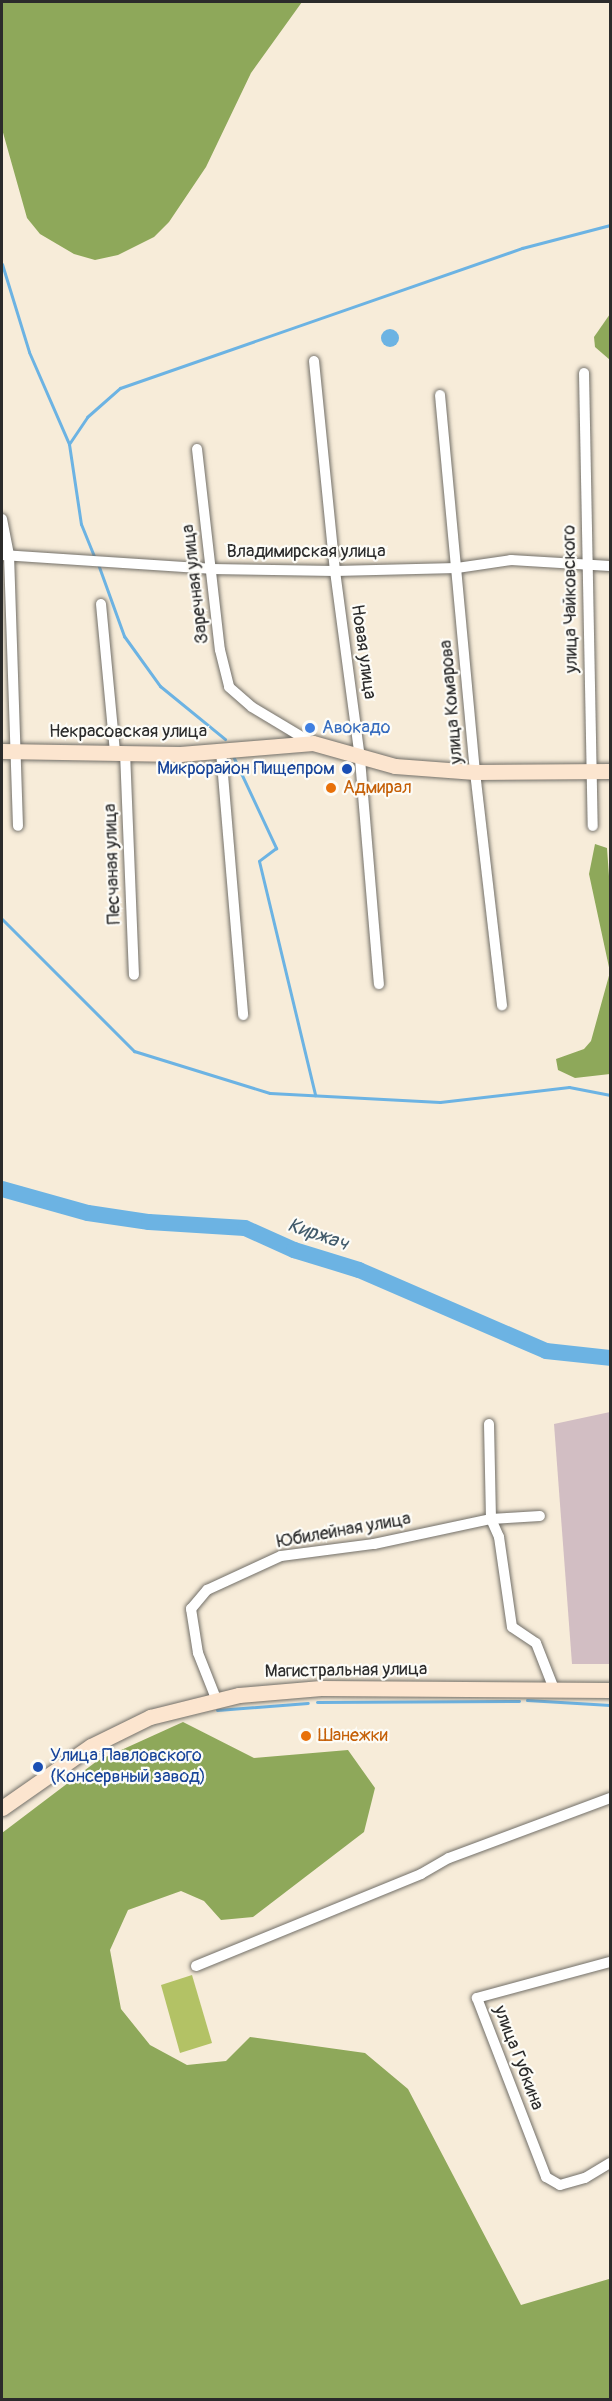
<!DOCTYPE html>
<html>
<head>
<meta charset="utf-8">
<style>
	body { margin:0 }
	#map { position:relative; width:612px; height:2401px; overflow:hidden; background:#f7ecd9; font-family:Pangolin,sans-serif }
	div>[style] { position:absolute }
	.industrial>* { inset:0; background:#d2bec3 }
	.green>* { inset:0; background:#b3c265 }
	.forest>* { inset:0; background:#8ea85a }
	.water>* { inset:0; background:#6cb3e3 }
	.round { border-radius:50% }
	.stream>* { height:3px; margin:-1.5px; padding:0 1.5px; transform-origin:1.5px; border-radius:1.5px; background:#6cb3e3 }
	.river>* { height:16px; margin:-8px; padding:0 8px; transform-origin:8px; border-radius:8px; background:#6cb3e3 }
	.roads { filter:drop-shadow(0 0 2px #726f68) drop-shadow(0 0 2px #726f68) }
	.street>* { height:10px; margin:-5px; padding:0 5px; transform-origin:5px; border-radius:5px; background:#fff }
	.secondary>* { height:15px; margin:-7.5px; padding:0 7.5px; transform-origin:7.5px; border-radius:7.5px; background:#fce5cf }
	.dots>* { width:16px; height:16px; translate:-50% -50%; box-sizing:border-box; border:3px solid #fdfcf7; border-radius:50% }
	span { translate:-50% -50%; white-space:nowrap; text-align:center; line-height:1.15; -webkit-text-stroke:4.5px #fdfcf7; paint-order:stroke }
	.street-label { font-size:18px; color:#2b2b2b }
	.shop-label { font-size:18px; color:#366cbe }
	.left { translate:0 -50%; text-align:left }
	.transit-label { font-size:18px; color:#164399 }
	.right { translate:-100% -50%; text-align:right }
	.food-label { font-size:18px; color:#c56008 }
	.water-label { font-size:20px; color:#425b6b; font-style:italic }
	.frame { position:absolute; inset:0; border:3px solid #2b2b2b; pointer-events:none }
</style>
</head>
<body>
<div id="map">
	<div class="industrial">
		<div style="clip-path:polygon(610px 1412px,610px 1664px,572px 1664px,554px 1424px)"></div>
	</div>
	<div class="green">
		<div style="clip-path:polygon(192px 1975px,212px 2043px,180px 2053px,161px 1985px)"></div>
	</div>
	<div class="forest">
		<div style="clip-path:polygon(2px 2px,302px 2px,251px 73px,206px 167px,169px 222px,154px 237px,118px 255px,95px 260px,74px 254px,40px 234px,27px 218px,2px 129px)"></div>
		<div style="clip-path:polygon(610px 314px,610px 360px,595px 347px,594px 337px)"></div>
		<div style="clip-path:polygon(595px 844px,607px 848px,610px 890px,610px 1074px,575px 1078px,558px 1070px,556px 1059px,584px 1049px,591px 1041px,610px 972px,589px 874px)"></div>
		<div style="clip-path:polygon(183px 1722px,254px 1758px,348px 1750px,375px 1788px,364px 1832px,253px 1917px,221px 1920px,204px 1901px,181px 1891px,128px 1910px,110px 1950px,121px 2009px,150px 2045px,187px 2065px,226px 2061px,250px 2037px,365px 2053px,408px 2089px,521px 2305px,609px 2279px,610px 2399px,2px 2399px,2px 1833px,97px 1761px)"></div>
	</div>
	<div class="water">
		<div class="round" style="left:381px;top:329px;width:18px;height:18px"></div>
	</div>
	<div class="stream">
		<div style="left:2px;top:264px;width:92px;rotate:72.9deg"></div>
		<div style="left:29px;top:352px;width:100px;rotate:66.5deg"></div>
		<div style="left:69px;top:444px;width:81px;rotate:81.5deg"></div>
		<div style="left:81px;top:524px;width:37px;rotate:68deg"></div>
		<div style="left:69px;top:444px;width:32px;rotate:-56deg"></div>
		<div style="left:87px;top:417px;width:44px;rotate:-41.3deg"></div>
		<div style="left:120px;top:388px;width:426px;rotate:-19.2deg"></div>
		<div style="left:522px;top:248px;width:91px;rotate:-14.6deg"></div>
		<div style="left:98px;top:564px;width:77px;rotate:70.1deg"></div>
		<div style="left:124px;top:636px;width:62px;rotate:54.2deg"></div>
		<div style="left:160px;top:686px;width:84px;rotate:39.2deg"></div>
		<div style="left:233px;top:756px;width:102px;rotate:64.9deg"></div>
		<div style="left:276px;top:848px;width:21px;rotate:143deg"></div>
		<div style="left:259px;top:861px;width:241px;rotate:76.5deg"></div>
		<div style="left:2px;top:919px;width:187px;rotate:45deg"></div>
		<div style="left:134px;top:1051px;width:142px;rotate:17.2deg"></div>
		<div style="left:270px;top:1093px;width:170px;rotate:3deg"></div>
		<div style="left:440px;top:1102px;width:130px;rotate:-6.6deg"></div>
		<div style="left:569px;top:1087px;width:42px;rotate:11deg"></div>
		<div style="left:527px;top:1700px;width:83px;rotate:3.4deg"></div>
		<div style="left:317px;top:1702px;width:202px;rotate:-0.3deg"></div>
		<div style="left:217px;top:1710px;width:91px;rotate:-4.4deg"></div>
	</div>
	<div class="river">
		<div style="left:2px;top:1189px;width:89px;rotate:15.6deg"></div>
		<div style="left:88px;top:1213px;width:62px;rotate:8.4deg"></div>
		<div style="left:149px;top:1222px;width:96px;rotate:3.6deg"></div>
		<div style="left:245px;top:1228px;width:54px;rotate:24.2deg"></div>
		<div style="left:294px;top:1250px;width:68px;rotate:17.1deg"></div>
		<div style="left:359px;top:1270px;width:204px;rotate:23.4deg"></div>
		<div style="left:546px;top:1351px;width:64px;rotate:6.2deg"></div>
	</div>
	<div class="roads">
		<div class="street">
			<div style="left:314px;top:361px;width:211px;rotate:84.3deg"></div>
			<div style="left:335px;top:571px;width:190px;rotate:82.4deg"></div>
			<div style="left:360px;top:759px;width:226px;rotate:85.2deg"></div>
			<div style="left:584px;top:373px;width:453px;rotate:88.9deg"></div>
			<div style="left:440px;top:395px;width:379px;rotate:84.7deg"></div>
			<div style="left:475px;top:772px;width:235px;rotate:83.4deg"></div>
			<div style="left:197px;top:449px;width:202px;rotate:83.5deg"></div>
			<div style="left:220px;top:650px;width:38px;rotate:76deg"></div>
			<div style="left:229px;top:687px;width:30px;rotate:41deg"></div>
			<div style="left:252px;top:707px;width:70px;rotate:31deg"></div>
			<div style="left:2px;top:519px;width:37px;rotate:79deg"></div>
			<div style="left:9px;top:555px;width:271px;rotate:88.1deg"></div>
			<div style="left:2px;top:555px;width:209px;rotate:3.8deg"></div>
			<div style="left:211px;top:569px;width:124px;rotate:0.9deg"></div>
			<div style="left:335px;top:571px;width:122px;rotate:-1.4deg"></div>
			<div style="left:457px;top:568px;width:55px;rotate:-8.4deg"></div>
			<div style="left:511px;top:560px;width:99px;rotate:3.5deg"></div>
			<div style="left:101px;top:604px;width:149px;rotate:84.6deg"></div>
			<div style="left:221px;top:751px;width:265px;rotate:85.2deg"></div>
			<div style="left:125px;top:752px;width:223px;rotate:87.7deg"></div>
			<div style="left:489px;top:1424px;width:95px;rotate:88.8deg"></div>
			<div style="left:491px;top:1519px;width:20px;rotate:66deg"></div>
			<div style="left:499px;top:1537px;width:91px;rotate:81.8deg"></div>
			<div style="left:512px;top:1627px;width:29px;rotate:34deg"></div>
			<div style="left:536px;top:1643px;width:49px;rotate:68.6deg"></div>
			<div style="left:217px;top:1701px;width:52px;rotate:-111.6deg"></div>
			<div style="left:198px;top:1653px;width:45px;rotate:-99deg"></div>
			<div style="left:191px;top:1609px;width:25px;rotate:-50deg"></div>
			<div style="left:207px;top:1590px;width:81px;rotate:-24.7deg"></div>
			<div style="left:281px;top:1556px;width:94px;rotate:-7.4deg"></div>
			<div style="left:374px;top:1544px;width:120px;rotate:-12.1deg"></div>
			<div style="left:491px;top:1519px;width:49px;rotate:-3.5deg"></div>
			<div style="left:610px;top:1962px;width:138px;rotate:164.9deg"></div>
			<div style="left:477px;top:1998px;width:192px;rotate:68.9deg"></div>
			<div style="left:546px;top:2177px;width:16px;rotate:30deg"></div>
			<div style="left:560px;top:2185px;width:26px;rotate:-16deg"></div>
			<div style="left:585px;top:2178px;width:29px;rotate:-31deg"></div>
			<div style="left:196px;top:1966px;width:243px;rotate:-22.2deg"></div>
			<div style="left:421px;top:1874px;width:32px;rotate:-30deg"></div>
			<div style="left:449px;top:1858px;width:172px;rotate:-20.4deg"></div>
		</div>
		<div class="secondary">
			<div style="left:2px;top:751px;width:178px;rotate:1deg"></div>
			<div style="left:180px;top:754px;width:133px;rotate:-4.7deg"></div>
			<div style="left:313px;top:743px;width:85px;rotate:15.7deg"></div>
			<div style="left:395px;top:766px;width:80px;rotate:4.3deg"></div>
			<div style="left:475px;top:772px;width:135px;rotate:-0.4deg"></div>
			<div style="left:2px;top:1808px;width:108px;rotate:-34.9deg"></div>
			<div style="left:91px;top:1746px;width:66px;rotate:-26.2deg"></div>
			<div style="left:150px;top:1717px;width:92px;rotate:-13.9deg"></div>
			<div style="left:239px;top:1695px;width:82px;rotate:-4.9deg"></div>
			<div style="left:321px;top:1688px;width:289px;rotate:0.4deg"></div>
		</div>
	</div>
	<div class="dots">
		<div style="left:310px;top:728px;background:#3f7fe0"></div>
		<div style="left:347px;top:769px;background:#1a4fb4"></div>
		<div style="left:331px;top:788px;background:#e8710a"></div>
		<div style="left:306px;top:1736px;background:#e8710a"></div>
		<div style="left:38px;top:1767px;background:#1a4fb4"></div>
	</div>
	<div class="street-label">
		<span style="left:306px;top:552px">Владимирская улица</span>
		<span style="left:196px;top:584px;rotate:-97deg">Заречная улица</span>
		<span style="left:571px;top:599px;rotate:-91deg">улица Чайковского</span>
		<span style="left:363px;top:652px;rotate:82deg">Новая улица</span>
		<span style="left:452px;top:702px;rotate:-95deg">улица Комарова</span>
		<span style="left:128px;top:732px">Некрасовская улица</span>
		<span style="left:113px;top:864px;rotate:-92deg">Песчаная улица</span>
		<span style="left:344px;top:1531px;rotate:-10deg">Юбилейная улица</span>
		<span style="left:346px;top:1671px;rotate:-1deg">Магистральная улица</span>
		<span style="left:518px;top:2058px;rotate:69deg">улица Губкина</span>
	</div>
	<div class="shop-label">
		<span class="left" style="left:322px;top:728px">Авокадо</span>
	</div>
	<div class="transit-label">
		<span class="right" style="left:335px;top:769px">Микрорайон Пищепром</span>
		<span class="left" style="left:50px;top:1767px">Улица Павловского<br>(Консервный завод)</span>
	</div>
	<div class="food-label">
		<span class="left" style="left:343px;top:788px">Адмирал</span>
		<span class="left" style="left:318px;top:1736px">Шанежки</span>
	</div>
	<div class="water-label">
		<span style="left:318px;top:1234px;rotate:19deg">Киржач</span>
	</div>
	<div class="frame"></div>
</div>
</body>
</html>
